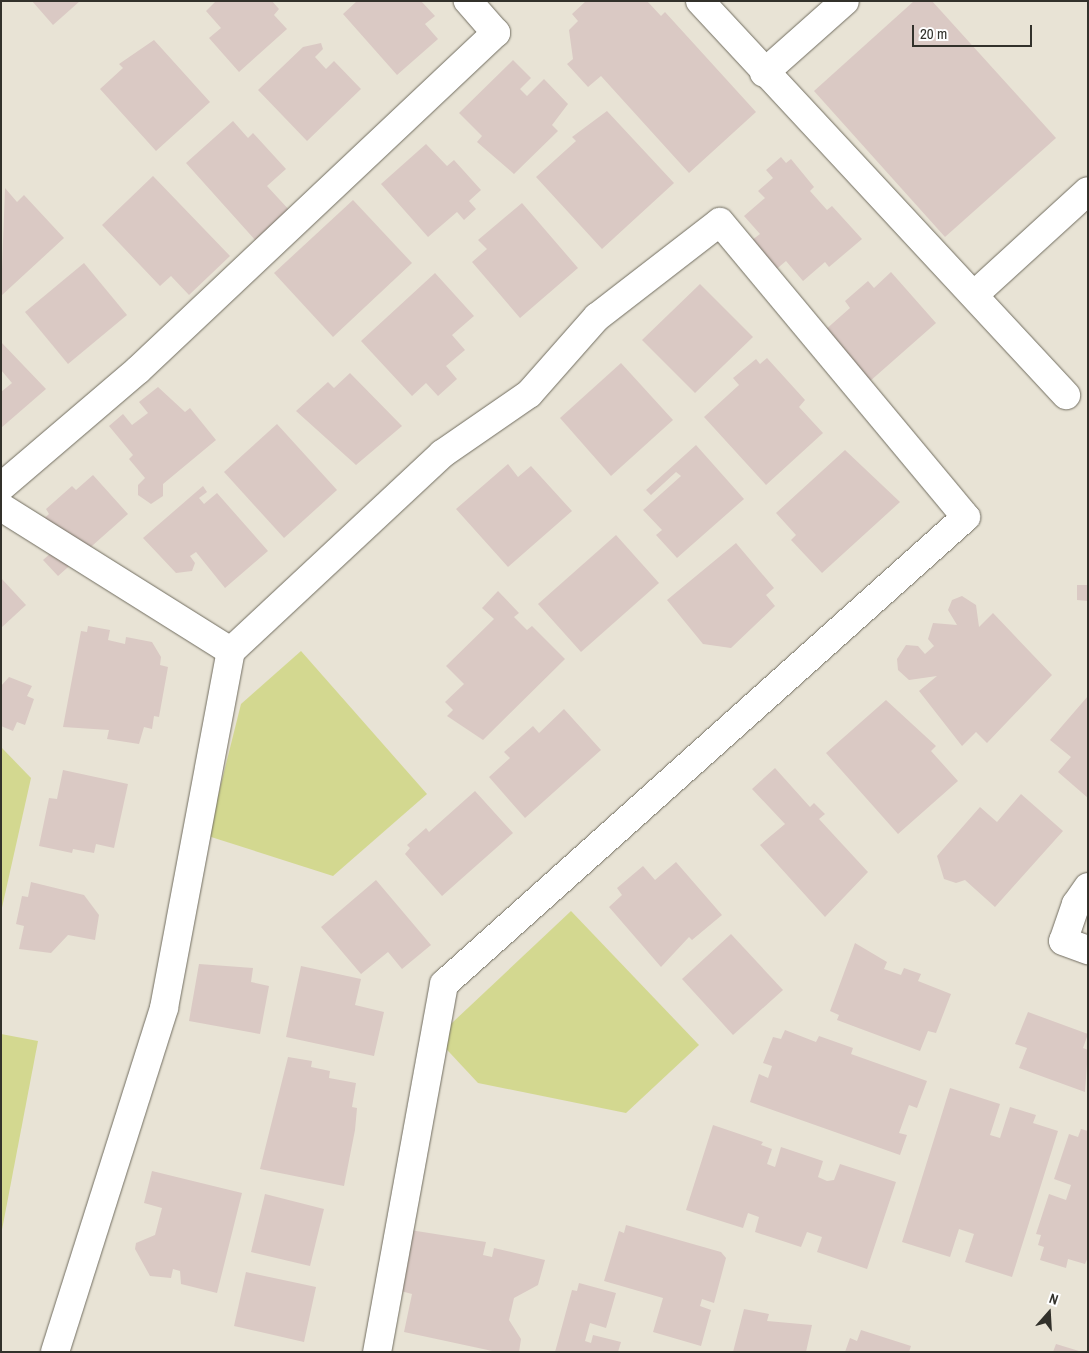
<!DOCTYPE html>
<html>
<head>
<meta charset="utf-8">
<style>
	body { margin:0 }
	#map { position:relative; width:1089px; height:1353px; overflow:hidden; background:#e8e3d5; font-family:"Archivo Narrow",sans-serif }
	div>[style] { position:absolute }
	.green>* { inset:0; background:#d3d890 }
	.building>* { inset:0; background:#dac9c4 }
	.roads { filter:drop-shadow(0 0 1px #716d60) drop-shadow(0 0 1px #716d60) }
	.minor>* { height:28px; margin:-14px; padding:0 14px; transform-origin:14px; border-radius:14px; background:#fff }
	span { translate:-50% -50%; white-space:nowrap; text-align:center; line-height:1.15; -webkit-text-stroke:4.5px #fff; paint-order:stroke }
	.frame { position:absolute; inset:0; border:2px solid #32312b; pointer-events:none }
	.north { position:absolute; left:1024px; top:1288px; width:50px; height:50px; -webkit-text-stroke:4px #fff; paint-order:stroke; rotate:19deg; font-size:14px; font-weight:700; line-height:20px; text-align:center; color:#32312b }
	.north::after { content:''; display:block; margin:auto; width:18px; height:22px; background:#32312b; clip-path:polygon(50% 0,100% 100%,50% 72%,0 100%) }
	.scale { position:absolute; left:912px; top:25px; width:120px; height:22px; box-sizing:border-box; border:2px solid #32312b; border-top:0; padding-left:6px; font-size:15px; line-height:18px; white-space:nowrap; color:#32312b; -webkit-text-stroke:4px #fff; paint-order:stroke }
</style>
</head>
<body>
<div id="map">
	<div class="green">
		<div style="clip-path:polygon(301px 651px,427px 794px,333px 876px,208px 836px,241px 704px)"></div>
		<div style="clip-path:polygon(1px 747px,31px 778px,1px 912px)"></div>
		<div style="clip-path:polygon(571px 911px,699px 1045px,626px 1113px,478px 1083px,436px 1038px)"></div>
		<div style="clip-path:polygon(1px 1034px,38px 1041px,1px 1235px)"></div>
	</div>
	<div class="building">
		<div style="clip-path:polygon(32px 1px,80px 1px,53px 25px)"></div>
		<div style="clip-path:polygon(216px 1px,272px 1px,279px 9px,274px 15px,287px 29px,239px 72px,209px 38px,221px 28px,206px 11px)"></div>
		<div style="clip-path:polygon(357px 1px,421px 1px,435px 16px,425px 24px,438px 39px,397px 75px,343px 14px)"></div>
		<div style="clip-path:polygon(586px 1px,647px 1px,661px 16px,665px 12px,756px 112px,689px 173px,601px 76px,588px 87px,567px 64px,573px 59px,569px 30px,578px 21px,572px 14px)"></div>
		<div style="clip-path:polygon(914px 1px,932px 1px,1056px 138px,945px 237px,814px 91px)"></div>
		<div style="clip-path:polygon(154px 40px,210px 102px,156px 151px,100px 89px,123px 68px,119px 64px)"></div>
		<div style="clip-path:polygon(321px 43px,323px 49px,315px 57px,326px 69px,334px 61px,361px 89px,307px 141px,258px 90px,303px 47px)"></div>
		<div style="clip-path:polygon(513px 60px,531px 78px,520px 89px,527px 96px,544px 79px,568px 104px,552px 125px,558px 131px,514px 174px,477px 142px,482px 136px,459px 113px)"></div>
		<div style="clip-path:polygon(607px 111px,674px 183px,602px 249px,536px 177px,576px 141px,572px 137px)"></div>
		<div style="clip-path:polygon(233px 121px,248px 138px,253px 133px,286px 169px,267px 186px,291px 212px,257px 242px,186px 163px)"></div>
		<div style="clip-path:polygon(426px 144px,447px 166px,454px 160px,481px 190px,469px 201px,476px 209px,464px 220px,457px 212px,428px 237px,381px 184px)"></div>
		<div style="clip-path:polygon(781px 157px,786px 163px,791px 159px,814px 187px,810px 191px,827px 210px,832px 206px,862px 239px,829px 267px,825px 262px,803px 281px,786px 261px,773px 272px,748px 243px,760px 234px,744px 216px,765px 198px,758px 191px,773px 178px,766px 170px)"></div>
		<div style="clip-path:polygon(153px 176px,230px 256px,189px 295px,171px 276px,160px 286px,102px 225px)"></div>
		<div style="clip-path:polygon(5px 188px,17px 202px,24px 195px,64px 238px,1px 296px)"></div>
		<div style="clip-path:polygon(353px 200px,412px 263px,333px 337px,274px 273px)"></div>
		<div style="clip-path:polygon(522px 203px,578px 268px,520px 318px,472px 262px,487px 249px,478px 240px)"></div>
		<div style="clip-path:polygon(84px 263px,127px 315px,68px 364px,25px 312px)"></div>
		<div style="clip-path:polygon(891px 272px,936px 323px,869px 382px,824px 331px,850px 308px,845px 301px,868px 281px,874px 288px)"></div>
		<div style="clip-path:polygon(435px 273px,474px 316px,452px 335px,465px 350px,446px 366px,457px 379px,438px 396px,426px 383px,412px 396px,361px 341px)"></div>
		<div style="clip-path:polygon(700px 284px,753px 337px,695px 393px,642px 340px)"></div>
		<div style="clip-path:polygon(1px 342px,46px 389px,1px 428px,1px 392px,12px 383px,1px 370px)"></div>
		<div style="clip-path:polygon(767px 358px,805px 400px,799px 407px,823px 433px,766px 485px,704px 417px,739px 385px,733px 378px,756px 359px,760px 364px)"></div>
		<div style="clip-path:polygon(621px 363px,673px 420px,611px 476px,560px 418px)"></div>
		<div style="clip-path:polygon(350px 373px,402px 426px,356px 465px,296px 411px,328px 382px,334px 388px)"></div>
		<div style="clip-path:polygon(158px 387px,185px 412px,190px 408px,216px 440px,163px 484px,163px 496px,151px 504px,138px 495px,138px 485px,145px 478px,129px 459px,133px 455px,109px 426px,123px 414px,132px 425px,148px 413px,139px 402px)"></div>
		<div style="clip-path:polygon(277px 424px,337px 490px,284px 538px,224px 472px)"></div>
		<div style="clip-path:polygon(696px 445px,744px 499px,677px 558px,656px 535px,662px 530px,643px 510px,681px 476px,676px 472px,651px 495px,646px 490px)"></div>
		<div style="clip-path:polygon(845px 450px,900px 502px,822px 573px,791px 540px,796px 535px,776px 513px)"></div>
		<div style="clip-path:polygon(508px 464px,518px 477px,531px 466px,572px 511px,508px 567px,456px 509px)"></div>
		<div style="clip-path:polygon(93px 475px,128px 514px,58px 576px,43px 560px,51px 553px,35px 527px,49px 514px,46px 509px,72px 486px,76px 490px)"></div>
		<div style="clip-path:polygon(203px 486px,207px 492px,199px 498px,204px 504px,217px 493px,268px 551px,225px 588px,196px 552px,190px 556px,195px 563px,192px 571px,176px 573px,143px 538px)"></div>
		<div style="clip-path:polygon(616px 535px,659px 583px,581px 652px,538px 604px)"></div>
		<div style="clip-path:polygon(736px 543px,774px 588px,766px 595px,775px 606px,731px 648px,703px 644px,667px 600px)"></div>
		<div style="clip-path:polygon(1px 578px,26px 605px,1px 628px)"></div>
		<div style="clip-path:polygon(1077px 585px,1088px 585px,1088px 601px,1077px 600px)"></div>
		<div style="clip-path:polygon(498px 591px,519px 613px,514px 617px,527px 630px,532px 626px,565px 659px,483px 740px,447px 716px,453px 710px,445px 702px,464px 684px,446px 666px,494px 619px,482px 608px)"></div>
		<div style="clip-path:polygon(962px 596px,976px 605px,979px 627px,993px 613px,1052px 675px,987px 743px,976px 732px,962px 746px,919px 691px,937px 676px,909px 680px,898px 670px,897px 659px,906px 645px,918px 646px,925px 654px,934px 646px,928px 639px,933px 623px,957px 625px,948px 610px,952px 600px)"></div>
		<div style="clip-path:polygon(88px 626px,110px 630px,108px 640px,125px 644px,126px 637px,152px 642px,161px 657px,160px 665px,168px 667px,159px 717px,154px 716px,152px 729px,144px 727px,139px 744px,107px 739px,109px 730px,63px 727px,81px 631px,87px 632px)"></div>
		<div style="clip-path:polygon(9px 677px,32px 686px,27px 696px,34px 699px,25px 725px,17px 722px,13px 731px,1px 726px,1px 686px)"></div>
		<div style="clip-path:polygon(1088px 696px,1088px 798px,1058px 772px,1071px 757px,1050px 740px)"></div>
		<div style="clip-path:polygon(886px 700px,936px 746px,931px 751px,958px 781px,898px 834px,826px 753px)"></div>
		<div style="clip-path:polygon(564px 709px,601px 750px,525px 818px,489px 777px,510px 758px,504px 752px,533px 726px,539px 733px)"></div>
		<div style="clip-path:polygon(775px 768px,810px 807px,814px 803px,825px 814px,819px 819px,868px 872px,825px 917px,760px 845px,785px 824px,752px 789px)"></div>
		<div style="clip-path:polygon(63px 770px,128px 784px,114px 848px,96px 844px,94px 853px,73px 849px,72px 853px,39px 846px,49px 798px,57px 799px)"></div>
		<div style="clip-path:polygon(475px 791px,513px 833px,442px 896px,405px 854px,410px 848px,407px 845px,426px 828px,429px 832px)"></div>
		<div style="clip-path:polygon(1021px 794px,1063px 831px,995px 907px,965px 880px,956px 883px,944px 879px,937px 856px,980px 807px,997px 822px)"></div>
		<div style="clip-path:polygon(676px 862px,722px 915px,692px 940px,689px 937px,661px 967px,609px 907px,622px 895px,617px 888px,643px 866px,655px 880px)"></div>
		<div style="clip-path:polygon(376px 880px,431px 945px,402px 969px,388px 952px,361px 974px,321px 927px)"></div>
		<div style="clip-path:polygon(31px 882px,84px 895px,99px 915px,95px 940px,68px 935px,51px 953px,19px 949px,24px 926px,16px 924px,22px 896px,28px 897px)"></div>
		<div style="clip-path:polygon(731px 934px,783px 990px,733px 1035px,682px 979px)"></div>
		<div style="clip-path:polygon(855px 943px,887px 962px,884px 969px,901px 975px,904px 968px,921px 974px,918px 981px,951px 994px,936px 1033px,928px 1031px,920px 1051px,837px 1020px,839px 1015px,830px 1011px)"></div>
		<div style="clip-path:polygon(199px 964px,253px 968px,251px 982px,269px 986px,260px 1034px,189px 1021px)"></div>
		<div style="clip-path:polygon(301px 966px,361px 979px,355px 1005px,384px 1012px,374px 1056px,286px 1037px)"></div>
		<div style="clip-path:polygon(1028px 1012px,1088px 1034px,1083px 1048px,1088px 1050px,1085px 1092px,1019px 1068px,1027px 1048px,1015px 1044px)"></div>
		<div style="clip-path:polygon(785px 1030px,816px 1042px,819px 1036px,853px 1048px,851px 1054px,927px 1081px,917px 1108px,909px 1105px,899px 1133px,907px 1135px,900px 1155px,750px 1102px,759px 1074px,768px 1078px,772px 1066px,763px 1063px,773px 1037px,781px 1039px)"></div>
		<div style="clip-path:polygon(288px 1057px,312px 1061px,311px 1067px,330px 1071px,329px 1078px,356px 1083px,352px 1107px,357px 1108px,355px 1130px,344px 1186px,260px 1169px)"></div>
		<div style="clip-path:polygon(950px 1088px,1000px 1104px,990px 1135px,1000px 1138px,1010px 1107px,1036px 1115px,1033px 1123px,1058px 1131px,1012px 1277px,965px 1262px,974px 1234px,959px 1229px,950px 1257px,902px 1242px)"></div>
		<div style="clip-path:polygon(713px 1125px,763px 1142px,761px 1145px,772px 1149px,767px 1164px,775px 1167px,781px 1147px,823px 1161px,818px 1177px,827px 1181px,834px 1180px,840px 1164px,896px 1182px,867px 1269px,817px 1252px,822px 1237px,807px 1232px,801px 1247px,755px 1232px,759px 1217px,748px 1213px,743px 1228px,686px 1210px)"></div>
		<div style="clip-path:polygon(1081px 1129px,1088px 1131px,1088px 1257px,1085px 1264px,1068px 1259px,1066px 1268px,1040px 1260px,1044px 1247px,1038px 1245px,1041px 1235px,1036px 1234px,1049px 1194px,1066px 1200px,1071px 1185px,1054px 1179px,1069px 1134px,1078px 1137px)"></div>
		<div style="clip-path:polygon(152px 1171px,242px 1193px,217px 1293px,181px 1284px,180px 1271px,173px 1269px,171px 1278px,150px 1276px,135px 1249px,136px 1243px,155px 1235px,162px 1208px,144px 1203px)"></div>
		<div style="clip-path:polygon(265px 1194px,324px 1209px,310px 1266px,251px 1252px)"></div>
		<div style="clip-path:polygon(626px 1225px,721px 1252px,726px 1258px,714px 1303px,702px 1299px,700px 1306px,711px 1310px,701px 1346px,653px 1332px,663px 1298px,604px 1281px,619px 1231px,624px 1233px)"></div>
		<div style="clip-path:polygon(410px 1230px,486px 1242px,483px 1255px,492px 1257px,494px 1248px,545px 1260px,538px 1285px,514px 1298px,509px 1320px,521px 1339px,519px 1352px,497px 1352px,404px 1332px,412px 1294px,397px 1290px)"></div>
		<div style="clip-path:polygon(246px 1272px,316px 1287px,304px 1342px,234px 1326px)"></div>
		<div style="clip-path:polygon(579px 1283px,616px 1293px,606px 1328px,590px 1323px,585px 1341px,591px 1343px,593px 1335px,621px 1342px,618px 1352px,555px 1352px,572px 1290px,577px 1291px)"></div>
		<div style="clip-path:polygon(744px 1309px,769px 1314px,767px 1321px,812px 1325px,806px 1352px,733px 1352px)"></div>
		<div style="clip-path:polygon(861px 1330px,911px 1346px,909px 1352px,845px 1352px,850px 1338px,857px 1341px)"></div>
		<div style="clip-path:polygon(1056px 1344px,1079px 1351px,1079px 1352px,1053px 1352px)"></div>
	</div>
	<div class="roads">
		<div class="minor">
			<div style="left:700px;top:1px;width:538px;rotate:47.11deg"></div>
			<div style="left:764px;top:73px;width:108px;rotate:-41.6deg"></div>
			<div style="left:974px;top:295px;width:154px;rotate:-42.4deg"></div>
			<div style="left:1px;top:487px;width:180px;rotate:-40.5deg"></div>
			<div style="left:138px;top:370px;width:492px;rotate:-43.3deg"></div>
			<div style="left:496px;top:33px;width:43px;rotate:-131.2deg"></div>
			<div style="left:1px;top:507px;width:271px;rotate:32.1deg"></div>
			<div style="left:1088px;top:887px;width:21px;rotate:125deg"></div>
			<div style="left:1076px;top:904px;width:39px;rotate:109deg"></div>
			<div style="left:1063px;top:941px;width:27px;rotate:20deg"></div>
			<div style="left:55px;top:1352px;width:361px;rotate:-72.4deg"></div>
			<div style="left:164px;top:1008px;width:363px;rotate:-79.4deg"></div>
			<div style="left:231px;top:651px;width:289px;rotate:-43deg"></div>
			<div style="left:442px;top:454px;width:106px;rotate:-34.6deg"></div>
			<div style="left:529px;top:394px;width:103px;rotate:-48.6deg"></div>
			<div style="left:597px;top:317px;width:155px;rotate:-37.7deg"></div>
			<div style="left:720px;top:222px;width:384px;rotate:50.2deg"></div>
			<div style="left:966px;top:517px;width:700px;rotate:138.18deg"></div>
			<div style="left:444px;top:984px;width:374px;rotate:100.3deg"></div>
		</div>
	</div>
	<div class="frame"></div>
	<div class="north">N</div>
	<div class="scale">20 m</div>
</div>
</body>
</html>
